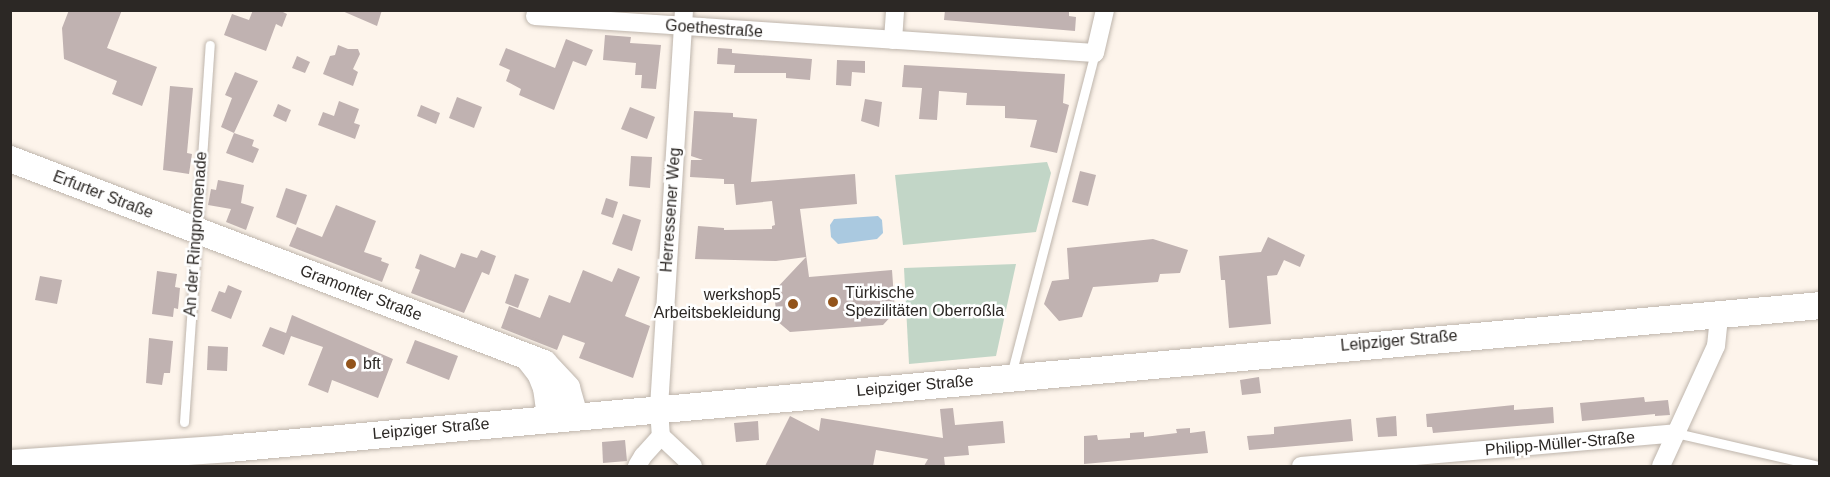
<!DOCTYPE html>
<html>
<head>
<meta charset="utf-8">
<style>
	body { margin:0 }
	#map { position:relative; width:1830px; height:477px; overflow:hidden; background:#fdf4eb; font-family:Arial,sans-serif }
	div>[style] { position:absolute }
	.green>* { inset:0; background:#c2d6c7 }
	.water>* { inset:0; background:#aac9e0 }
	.building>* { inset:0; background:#c0b2b1 }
	.roads { filter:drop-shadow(0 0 2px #beb5ac) drop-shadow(0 0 2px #beb5ac) }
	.lane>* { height:9px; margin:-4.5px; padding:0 4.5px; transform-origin:4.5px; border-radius:4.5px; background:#fff }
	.street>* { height:18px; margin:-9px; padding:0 9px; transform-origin:9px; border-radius:9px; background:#fff }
	.secondary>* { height:26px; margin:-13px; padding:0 13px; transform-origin:13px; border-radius:13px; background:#fff }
	.primary>* { height:27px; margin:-13.5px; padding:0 13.5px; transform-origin:13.5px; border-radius:13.5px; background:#fff }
	.dots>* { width:16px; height:16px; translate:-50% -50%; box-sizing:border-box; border:3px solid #fff; border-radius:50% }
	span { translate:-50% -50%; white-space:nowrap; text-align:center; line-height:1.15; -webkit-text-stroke:5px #fff; paint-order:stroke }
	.street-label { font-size:16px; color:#2c2825 }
	.poi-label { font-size:16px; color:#2c2825 }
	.left { translate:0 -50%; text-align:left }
	.right { translate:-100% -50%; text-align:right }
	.frame { position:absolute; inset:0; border:12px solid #2c2825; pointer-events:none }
</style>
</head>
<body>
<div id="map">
	<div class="green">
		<div style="clip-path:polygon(1047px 162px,1051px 173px,1036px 232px,903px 245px,895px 175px)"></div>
		<div style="clip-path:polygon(1016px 264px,996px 356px,909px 364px,904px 268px)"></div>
	</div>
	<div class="water">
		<div style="clip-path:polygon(878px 216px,882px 220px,883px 233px,877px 239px,838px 244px,831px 237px,830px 225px,834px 219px)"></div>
	</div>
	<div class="building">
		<div style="clip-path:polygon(69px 10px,122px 10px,107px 48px,157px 67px,142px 106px,112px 94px,117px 81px,64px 59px,62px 28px)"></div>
		<div style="clip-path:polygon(253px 10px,279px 10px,287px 14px,282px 27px,276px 24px,266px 51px,224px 35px,232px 14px,249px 20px)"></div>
		<div style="clip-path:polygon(340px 10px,382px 10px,377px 26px)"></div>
		<div style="clip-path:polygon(945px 10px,1069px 11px,1069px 16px,1076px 17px,1075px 31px,944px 20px)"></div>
		<div style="clip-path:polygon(605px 35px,631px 37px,630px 43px,661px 45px,656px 89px,641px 88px,642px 75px,635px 75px,636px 63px,603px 60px)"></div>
		<div style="clip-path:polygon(566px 39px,593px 50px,586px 66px,573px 61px,554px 110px,519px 95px,521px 89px,506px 81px,510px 70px,499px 65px,506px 48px,555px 68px)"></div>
		<div style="clip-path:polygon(338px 45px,348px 49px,358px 49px,360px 54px,353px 69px,358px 72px,353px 86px,323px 74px,330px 56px,335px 55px)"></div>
		<div style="clip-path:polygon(718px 48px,732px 49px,732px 53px,812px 59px,810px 80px,786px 78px,786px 73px,734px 73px,735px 65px,717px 64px)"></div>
		<div style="clip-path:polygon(297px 56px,310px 62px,305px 73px,292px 68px)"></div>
		<div style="clip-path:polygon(837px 60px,865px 61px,865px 73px,852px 72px,851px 86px,836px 85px)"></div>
		<div style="clip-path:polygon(904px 65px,1065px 74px,1063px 103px,1069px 105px,1057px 153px,1030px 147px,1037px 120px,1005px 118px,1005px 106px,966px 105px,967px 93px,939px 91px,937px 120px,919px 119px,922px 88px,902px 87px)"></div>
		<div style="clip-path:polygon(235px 72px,258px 81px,234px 133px,221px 127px,232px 98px,225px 95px)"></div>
		<div style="clip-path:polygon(170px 86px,193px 88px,187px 153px,192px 154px,189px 174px,163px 170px)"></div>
		<div style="clip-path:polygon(457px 97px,482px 107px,474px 128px,449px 118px)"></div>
		<div style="clip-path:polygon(865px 99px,882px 102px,879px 127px,861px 121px)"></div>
		<div style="clip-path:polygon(339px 101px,359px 109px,354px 123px,360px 125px,355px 139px,318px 125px,323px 112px,334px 116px)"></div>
		<div style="clip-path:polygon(278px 104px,291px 110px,286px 122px,273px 116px)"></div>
		<div style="clip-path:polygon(421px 105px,440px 113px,436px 124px,417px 116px)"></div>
		<div style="clip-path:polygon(630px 107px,655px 117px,647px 139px,621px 129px)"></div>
		<div style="clip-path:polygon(694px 111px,733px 113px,733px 117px,757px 119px,751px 182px,855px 174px,857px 204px,800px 209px,809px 277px,892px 270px,895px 312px,883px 325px,790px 332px,777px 321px,774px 291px,806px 257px,776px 261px,695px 259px,698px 226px,724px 228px,724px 230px,772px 229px,772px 226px,775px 225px,772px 201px,736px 205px,734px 184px,724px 184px,724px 179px,690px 177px,691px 160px,703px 160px,691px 156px)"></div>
		<div style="clip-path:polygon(234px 133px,254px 140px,252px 146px,259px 149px,253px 163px,226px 153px)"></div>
		<div style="clip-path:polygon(631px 156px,652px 157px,650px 188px,629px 186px)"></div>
		<div style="clip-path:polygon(1080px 171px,1096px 175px,1088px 206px,1072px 202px)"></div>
		<div style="clip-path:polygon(218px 180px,244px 185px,241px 203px,254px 207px,246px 230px,226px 222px,231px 209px,208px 205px,211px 189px,216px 190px)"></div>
		<div style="clip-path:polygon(286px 188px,307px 195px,296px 225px,276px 217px)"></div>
		<div style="clip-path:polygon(606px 198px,618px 202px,613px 218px,601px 214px)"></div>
		<div style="clip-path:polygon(336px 205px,376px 221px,364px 252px,382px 258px,381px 261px,389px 264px,382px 282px,289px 246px,297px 227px,322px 237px)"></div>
		<div style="clip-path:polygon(623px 214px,641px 220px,632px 251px,612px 244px)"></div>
		<div style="clip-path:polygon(1268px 237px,1305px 255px,1300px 267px,1284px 260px,1277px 275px,1267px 276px,1271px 324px,1229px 328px,1225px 280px,1221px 280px,1219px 256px,1261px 252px)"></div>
		<div style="clip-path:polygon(1153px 239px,1188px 250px,1180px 273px,1160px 274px,1158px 282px,1093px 287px,1082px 317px,1059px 321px,1044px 304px,1052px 281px,1069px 279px,1067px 248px)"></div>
		<div style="clip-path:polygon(481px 250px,496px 256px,489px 275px,482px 272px,464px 313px,411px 293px,420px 270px,415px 268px,420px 254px,455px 268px,461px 253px,477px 258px)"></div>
		<div style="clip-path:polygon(618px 268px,640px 277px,625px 316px,650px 326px,633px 378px,579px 358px,585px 343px,563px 335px,557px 350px,501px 328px,509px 306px,540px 318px,549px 295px,570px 303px,583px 270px,612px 282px)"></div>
		<div style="clip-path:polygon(157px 271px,177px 274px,175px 287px,180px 288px,178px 309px,174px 308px,173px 317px,152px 314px)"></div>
		<div style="clip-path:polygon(515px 274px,529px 279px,518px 308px,505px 303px)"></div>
		<div style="clip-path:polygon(40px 276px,62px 280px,57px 304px,35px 300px)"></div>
		<div style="clip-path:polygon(228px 285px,242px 291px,231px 319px,211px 311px,219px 291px,225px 293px)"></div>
		<div style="clip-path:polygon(292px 315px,393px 359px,378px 398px,332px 380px,328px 393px,308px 385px,323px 347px,291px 336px,284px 355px,262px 346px,270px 327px,286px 333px)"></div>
		<div style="clip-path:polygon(149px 338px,173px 341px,170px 373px,164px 373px,162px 385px,146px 383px)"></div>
		<div style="clip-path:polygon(415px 340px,458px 356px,449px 380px,406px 363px)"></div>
		<div style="clip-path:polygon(208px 346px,228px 347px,227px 371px,207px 370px)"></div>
		<div style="clip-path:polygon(1259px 377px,1261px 393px,1242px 395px,1240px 380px)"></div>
		<div style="clip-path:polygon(1644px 397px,1645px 402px,1668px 400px,1670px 415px,1655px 416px,1655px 414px,1582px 421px,1580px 403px)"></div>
		<div style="clip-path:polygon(1514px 405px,1514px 410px,1553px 407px,1554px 423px,1433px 433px,1432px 427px,1427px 427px,1426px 414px)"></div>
		<div style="clip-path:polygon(953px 408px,955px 425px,1003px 421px,1005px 443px,968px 446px,969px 455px,944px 457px,945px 466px,924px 466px,928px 459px,876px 450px,873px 466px,765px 466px,790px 416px,819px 431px,821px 418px,943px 438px,940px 409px)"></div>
		<div style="clip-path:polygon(1396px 416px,1397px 436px,1378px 437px,1376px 418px)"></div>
		<div style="clip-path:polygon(1351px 419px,1353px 441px,1249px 450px,1247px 436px,1274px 434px,1274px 427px)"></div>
		<div style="clip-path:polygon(758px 421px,759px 440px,736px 442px,734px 423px)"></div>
		<div style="clip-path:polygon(1190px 428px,1190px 433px,1205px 431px,1208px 453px,1084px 464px,1084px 436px,1097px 435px,1098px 440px,1130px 438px,1130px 433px,1144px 432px,1144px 437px,1177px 433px,1176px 429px)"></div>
		<div style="clip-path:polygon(625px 440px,627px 461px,603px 463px,602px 442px)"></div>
	</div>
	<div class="roads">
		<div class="lane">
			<div style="left:1011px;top:375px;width:333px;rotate:-75.4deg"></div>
			<div style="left:184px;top:422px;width:378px;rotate:-86.1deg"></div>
			<div style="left:1676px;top:433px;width:147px;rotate:13deg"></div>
		</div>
		<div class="street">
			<div style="left:684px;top:10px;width:400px;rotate:93.6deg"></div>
			<div style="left:659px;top:409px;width:27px;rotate:86deg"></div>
			<div style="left:661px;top:436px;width:44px;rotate:43.2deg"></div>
			<div style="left:535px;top:16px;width:561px;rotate:3.78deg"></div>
			<div style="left:1095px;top:53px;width:44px;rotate:-76.9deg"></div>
			<div style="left:893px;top:40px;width:30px;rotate:-86deg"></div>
			<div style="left:637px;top:466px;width:12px;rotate:-59deg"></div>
			<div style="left:643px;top:456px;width:27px;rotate:-48deg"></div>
			<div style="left:1301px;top:466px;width:376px;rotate:-5deg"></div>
			<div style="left:1661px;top:466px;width:132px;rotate:-65.4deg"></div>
			<div style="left:1716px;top:346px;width:31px;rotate:-84deg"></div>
		</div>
		<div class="secondary">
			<div style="left:10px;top:159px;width:572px;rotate:20.91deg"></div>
			<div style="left:544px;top:363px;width:34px;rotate:47deg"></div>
			<div style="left:567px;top:388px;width:29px;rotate:74deg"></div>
			<div style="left:529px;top:359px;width:18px;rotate:52deg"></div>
			<div style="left:540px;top:373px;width:16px;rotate:68deg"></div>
			<div style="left:546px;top:388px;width:30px;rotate:82deg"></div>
		</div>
		<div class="primary">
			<div style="left:10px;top:463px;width:219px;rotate:-3.9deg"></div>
			<div style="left:228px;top:448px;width:1598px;rotate:-5.13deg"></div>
		</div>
	</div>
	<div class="dots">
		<div style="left:833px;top:302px;background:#93541b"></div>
		<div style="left:793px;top:304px;background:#93541b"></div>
		<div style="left:351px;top:364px;background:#93541b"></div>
	</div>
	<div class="street-label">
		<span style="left:714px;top:29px;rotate:4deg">Goethestraße</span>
		<span style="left:103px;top:195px;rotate:21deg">Erfurter Straße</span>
		<span style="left:671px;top:210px;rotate:-86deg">Herressener Weg</span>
		<span style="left:196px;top:234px;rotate:-86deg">An der Ringpromenade</span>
		<span style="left:361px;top:293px;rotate:21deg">Gramonter Straße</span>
		<span style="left:1399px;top:341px;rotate:-5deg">Leipziger Straße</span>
		<span style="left:915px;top:386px;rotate:-5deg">Leipziger Straße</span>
		<span style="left:431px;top:429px;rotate:-5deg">Leipziger Straße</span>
		<span style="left:1560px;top:444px;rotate:-5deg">Philipp-Müller-Straße</span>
	</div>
	<div class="poi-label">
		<span class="left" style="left:845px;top:302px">Türkische<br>Spezilitäten Oberroßla</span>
		<span class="right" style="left:781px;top:304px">werkshop5<br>Arbeitsbekleidung</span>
		<span class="left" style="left:363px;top:364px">bft</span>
	</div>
	<div class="frame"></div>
</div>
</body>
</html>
